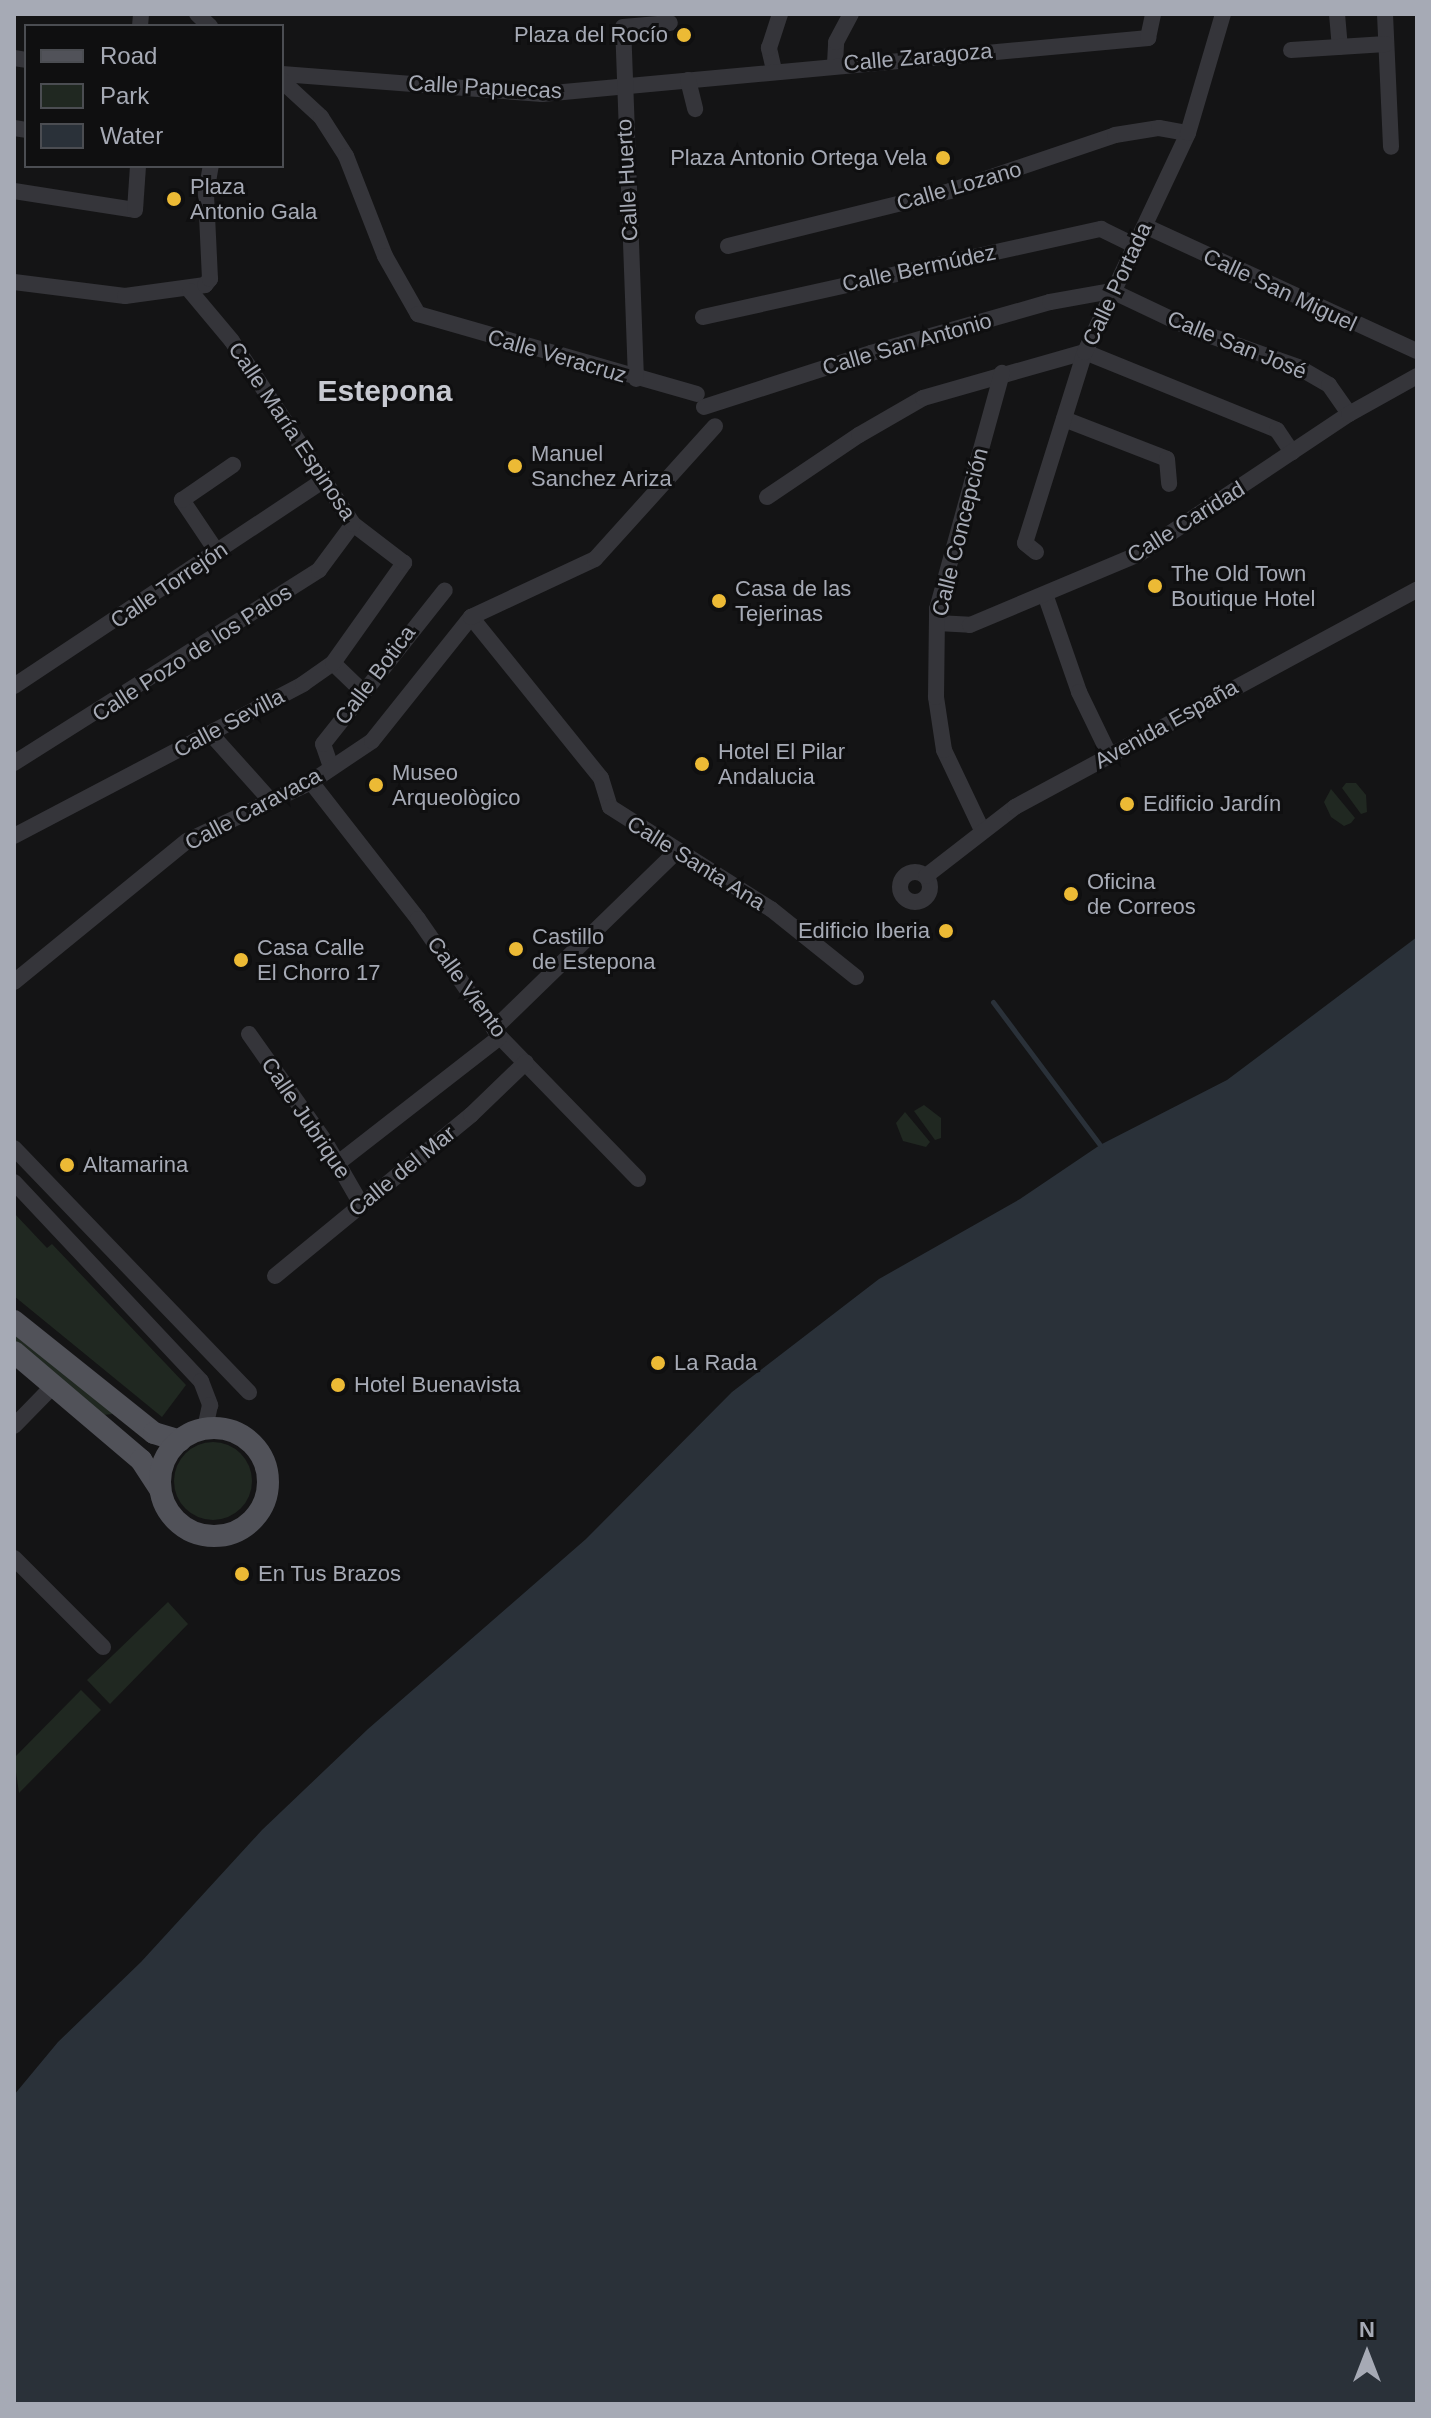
<!DOCTYPE html>
<html>
<head>
<meta charset="utf-8">
<style>
	body { margin:0 }
	#map { position:relative; width:1431px; height:2418px; overflow:hidden; background:#141415; font-family:Helvetica,sans-serif }
	div>[style] { position:absolute }
	.green>* { inset:0; background:#202821 }
	.round { border-radius:50% }
	.water>* { inset:0; background:#2a3139 }
	.stream>* { height:5px; margin:-2.5px; padding:0 2.5px; transform-origin:2.5px; border-radius:2.5px; background:#2a3139 }
	.minor>* { height:16px; margin:-8px; padding:0 8px; transform-origin:8px; border-radius:8px; background:#35353a }
	.minor>.ring { margin:-8px; padding:0; box-sizing:content-box; background:none; border:16px solid #35353a; border-radius:50% }
	.major>* { height:22px; margin:-11px; padding:0 11px; transform-origin:11px; border-radius:11px; background:#515259 }
	.major>.ring { margin:-11px; padding:0; box-sizing:content-box; background:none; border:22px solid #515259; border-radius:50% }
	.dots>* { width:22px; height:22px; translate:-50% -50%; box-sizing:border-box; border:4px solid #0f0f10; border-radius:50% }
	span { translate:-50% -50%; white-space:nowrap; text-align:center; line-height:1.15; -webkit-text-stroke:6px #0f0f10; paint-order:stroke }
	.poi-label { font-size:22px; color:#a6aab5 }
	.right { translate:-100% -50%; text-align:right }
	.left { translate:0 -50%; text-align:left }
	.street-label { font-size:22px; color:#a6aab5 }
	.district-label { font-size:30px; color:#c7c9d1; font-weight:700 }
	.frame { position:absolute; inset:0; border:16px solid #a6aab5; pointer-events:none }
	.legend { position:absolute; left:24px; top:24px; width:260px; height:144px; box-sizing:border-box; background:#0f0f10; border:2px solid #4b4d52; margin:0; padding:10px 14px; list-style:none; font-size:24px; color:#a6aab5 }
	.legend li { display:flex; align-items:center; gap:16px; height:40px }
	.legend b { width:40px; border:2px solid #4b4d52 }
	.north { position:absolute; left:1327px; top:2314px; width:80px; height:80px; -webkit-text-stroke:6px #0f0f10; paint-order:stroke; rotate:0deg; font-size:22px; font-weight:700; line-height:32px; text-align:center; color:#a6aab5 }
	.north::after { content:''; display:block; margin:auto; width:28px; height:36px; background:#a6aab5; clip-path:polygon(50% 0,100% 100%,50% 72%,0 100%) }
</style>
</head>
<body>
<div id="map">
	<div class="green">
		<div style="clip-path:polygon(1346px 783px,1356px 783px,1366px 795px,1367px 812px,1361px 814px,1342px 788px)"></div>
		<div style="clip-path:polygon(1331px 789px,1355px 818px,1351px 823px,1344px 826px,1331px 817px,1324px 802px)"></div>
		<div style="clip-path:polygon(924px 1105px,941px 1118px,941px 1138px,935px 1140px,914px 1111px)"></div>
		<div style="clip-path:polygon(905px 1112px,930px 1142px,926px 1147px,903px 1141px,896px 1123px)"></div>
		<div style="clip-path:polygon(14px 1213px,47px 1248px,52px 1244px,186px 1385px,162px 1417px,14px 1296px)"></div>
		<div style="clip-path:polygon(14px 1333px,113px 1411px,112px 1414px,104px 1415px,14px 1342px)"></div>
		<div class="round" style="left:174px;top:1442px;width:78px;height:78px"></div>
		<div style="clip-path:polygon(168px 1602px,188px 1624px,110px 1704px,87px 1680px)"></div>
		<div style="clip-path:polygon(81px 1690px,101px 1710px,19px 1793px,14px 1758px)"></div>
	</div>
	<div class="water">
		<div style="clip-path:polygon(1417px 937px,1417px 2404px,14px 2404px,14px 2095px,58px 2042px,141px 1962px,262px 1830px,368px 1729px,586px 1539px,732px 1392px,879px 1279px,1020px 1199px,1100px 1145px,1227px 1080px)"></div>
	</div>
	<div class="stream">
		<div style="left:993px;top:1002px;width:179px;rotate:53.2deg"></div>
	</div>
	<div class="minor">
		<div style="left:197px;top:14px;width:18px;rotate:43deg"></div>
		<div style="left:1337px;top:14px;width:33px;rotate:85deg"></div>
		<div style="left:1385px;top:14px;width:133px;rotate:87.4deg"></div>
		<div style="left:140px;top:26px;width:12px;rotate:-85deg"></div>
		<div style="left:1291px;top:50px;width:95px;rotate:-3.6deg"></div>
		<div style="left:14px;top:58px;width:12px;rotate:9deg"></div>
		<div style="left:835px;top:64px;width:22px;rotate:-87deg"></div>
		<div style="left:836px;top:42px;width:32px;rotate:-62deg"></div>
		<div style="left:774px;top:70px;width:23px;rotate:-103deg"></div>
		<div style="left:769px;top:48px;width:36px;rotate:-72deg"></div>
		<div style="left:282px;top:74px;width:261px;rotate:4.4deg"></div>
		<div style="left:542px;top:94px;width:609px;rotate:-5.28deg"></div>
		<div style="left:1148px;top:38px;width:25px;rotate:-78deg"></div>
		<div style="left:688px;top:80px;width:30px;rotate:76deg"></div>
		<div style="left:282px;top:81px;width:53px;rotate:42.7deg"></div>
		<div style="left:321px;top:117px;width:46px;rotate:57.3deg"></div>
		<div style="left:346px;top:156px;width:107px;rotate:68.7deg"></div>
		<div style="left:385px;top:256px;width:67px;rotate:60.4deg"></div>
		<div style="left:418px;top:314px;width:290px;rotate:16deg"></div>
		<div style="left:14px;top:128px;width:12px;rotate:9deg"></div>
		<div style="left:14px;top:191px;width:122px;rotate:8.9deg"></div>
		<div style="left:135px;top:210px;width:44px;rotate:-86.1deg"></div>
		<div style="left:1145px;top:226px;width:299px;rotate:24.7deg"></div>
		<div style="left:728px;top:246px;width:229px;rotate:-13.9deg"></div>
		<div style="left:950px;top:191px;width:174px;rotate:-18.7deg"></div>
		<div style="left:1115px;top:135px;width:45px;rotate:-9deg"></div>
		<div style="left:1159px;top:128px;width:29px;rotate:10deg"></div>
		<div style="left:14px;top:282px;width:112px;rotate:7.2deg"></div>
		<div style="left:125px;top:296px;width:81px;rotate:-7.8deg"></div>
		<div style="left:205px;top:285px;width:8px;rotate:-50deg"></div>
		<div style="left:210px;top:279px;width:86px;rotate:-92.7deg"></div>
		<div style="left:206px;top:193px;width:27px;rotate:-80deg"></div>
		<div style="left:703px;top:317px;width:408px;rotate:-12.5deg"></div>
		<div style="left:1101px;top:229px;width:37px;rotate:26deg"></div>
		<div style="left:636px;top:379px;width:352px;rotate:-92.1deg"></div>
		<div style="left:623px;top:27px;width:47px;rotate:-4.9deg"></div>
		<div style="left:704px;top:407px;width:176px;rotate:-17.9deg"></div>
		<div style="left:871px;top:353px;width:186px;rotate:-15.9deg"></div>
		<div style="left:1050px;top:302px;width:63px;rotate:-10.1deg"></div>
		<div style="left:1112px;top:291px;width:91px;rotate:25.4deg"></div>
		<div style="left:1194px;top:330px;width:110px;rotate:19.6deg"></div>
		<div style="left:1298px;top:367px;width:36px;rotate:30deg"></div>
		<div style="left:1329px;top:385px;width:35px;rotate:55deg"></div>
		<div style="left:1064px;top:419px;width:110px;rotate:21.2deg"></div>
		<div style="left:1167px;top:459px;width:25px;rotate:85deg"></div>
		<div style="left:767px;top:497px;width:111px;rotate:-34deg"></div>
		<div style="left:859px;top:435px;width:74px;rotate:-30deg"></div>
		<div style="left:923px;top:398px;width:168px;rotate:-15.9deg"></div>
		<div style="left:1085px;top:352px;width:207px;rotate:22.1deg"></div>
		<div style="left:1277px;top:430px;width:27px;rotate:56deg"></div>
		<div style="left:217px;top:552px;width:63px;rotate:-123.9deg"></div>
		<div style="left:182px;top:500px;width:62px;rotate:-34.5deg"></div>
		<div style="left:1036px;top:552px;width:14px;rotate:-141deg"></div>
		<div style="left:1025px;top:543px;width:200px;rotate:-72.6deg"></div>
		<div style="left:1085px;top:352px;width:242px;rotate:-64.8deg"></div>
		<div style="left:1188px;top:133px;width:124px;rotate:-73.6deg"></div>
		<div style="left:1046px;top:597px;width:101px;rotate:70.8deg"></div>
		<div style="left:1079px;top:692px;width:69px;rotate:64.2deg"></div>
		<div style="left:471px;top:617px;width:207px;rotate:51.1deg"></div>
		<div style="left:601px;top:778px;width:30px;rotate:73deg"></div>
		<div style="left:610px;top:807px;width:191px;rotate:32.4deg"></div>
		<div style="left:771px;top:909px;width:109px;rotate:38.7deg"></div>
		<div style="left:937px;top:623px;width:33px;rotate:3deg"></div>
		<div style="left:970px;top:625px;width:183px;rotate:-22.8deg"></div>
		<div style="left:1139px;top:554px;width:252px;rotate:-33.7deg"></div>
		<div style="left:1349px;top:414px;width:78px;rotate:-29.2deg"></div>
		<div style="left:333px;top:663px;width:40px;rotate:44deg"></div>
		<div style="left:14px;top:686px;width:370px;rotate:-33.6deg"></div>
		<div style="left:210px;top:733px;width:91px;rotate:48.1deg"></div>
		<div style="left:14px;top:763px;width:361px;rotate:-32.3deg"></div>
		<div style="left:319px;top:570px;width:57px;rotate:-53.5deg"></div>
		<div style="left:331px;top:767px;width:24px;rotate:-109deg"></div>
		<div style="left:323px;top:744px;width:196px;rotate:-51.6deg"></div>
		<div style="left:311px;top:782px;width:174px;rotate:52deg"></div>
		<div style="left:418px;top:919px;width:144px;rotate:55.2deg"></div>
		<div style="left:500px;top:1037px;width:198px;rotate:45.8deg"></div>
		<div style="left:981px;top:828px;width:86px;rotate:-115.4deg"></div>
		<div style="left:944px;top:750px;width:54px;rotate:-98.6deg"></div>
		<div style="left:936px;top:697px;width:88px;rotate:-89.3deg"></div>
		<div style="left:937px;top:609px;width:245px;rotate:-74.6deg"></div>
		<div style="left:14px;top:836px;width:327px;rotate:-27.7deg"></div>
		<div style="left:303px;top:684px;width:37px;rotate:-35deg"></div>
		<div style="left:333px;top:663px;width:123px;rotate:-54.6deg"></div>
		<div style="left:404px;top:563px;width:64px;rotate:-142.6deg"></div>
		<div style="left:353px;top:524px;width:219px;rotate:-123.5deg"></div>
		<div style="left:232px;top:341px;width:65px;rotate:-130deg"></div>
		<div class="ring" style="left:900px;top:872px;width:14px;height:14px"></div>
		<div style="left:926px;top:876px;width:113px;rotate:-37.8deg"></div>
		<div style="left:1015px;top:807px;width:457px;rotate:-28.4deg"></div>
		<div style="left:14px;top:982px;width:223px;rotate:-39.2deg"></div>
		<div style="left:187px;top:841px;width:137px;rotate:-25.4deg"></div>
		<div style="left:311px;top:782px;width:73px;rotate:-33.9deg"></div>
		<div style="left:372px;top:741px;width:159px;rotate:-51.4deg"></div>
		<div style="left:471px;top:617px;width:137px;rotate:-25.1deg"></div>
		<div style="left:595px;top:559px;width:179px;rotate:-47.9deg"></div>
		<div style="left:494px;top:1029px;width:255px;rotate:-44.2deg"></div>
		<div style="left:249px;top:1034px;width:130px;rotate:54.7deg"></div>
		<div style="left:324px;top:1140px;width:74px;rotate:60deg"></div>
		<div style="left:14px;top:1148px;width:339px;rotate:46.1deg"></div>
		<div style="left:338px;top:1163px;width:205px;rotate:-37.9deg"></div>
		<div style="left:14px;top:1182px;width:273px;rotate:46.8deg"></div>
		<div style="left:201px;top:1381px;width:26px;rotate:69deg"></div>
		<div style="left:210px;top:1405px;width:25px;rotate:102deg"></div>
		<div style="left:275px;top:1276px;width:254px;rotate:-39.4deg"></div>
		<div style="left:471px;top:1115px;width:76px;rotate:-43.9deg"></div>
		<div style="left:14px;top:1426px;width:54px;rotate:-45.7deg"></div>
		<div style="left:14px;top:1558px;width:126px;rotate:45deg"></div>
	</div>
	<div class="major">
		<div style="left:14px;top:1321px;width:179px;rotate:38.7deg"></div>
		<div style="left:154px;top:1433px;width:27px;rotate:17deg"></div>
		<div style="left:14px;top:1352px;width:167px;rotate:40.4deg"></div>
		<div style="left:141px;top:1460px;width:35px;rotate:57deg"></div>
		<div class="ring" style="left:160px;top:1428px;width:86px;height:86px"></div>
	</div>
	<div class="dots">
		<div style="left:684px;top:35px;background:#ecba35"></div>
		<div style="left:943px;top:158px;background:#ecba35"></div>
		<div style="left:174px;top:199px;background:#ecba35"></div>
		<div style="left:515px;top:466px;background:#ecba35"></div>
		<div style="left:1155px;top:586px;background:#ecba35"></div>
		<div style="left:719px;top:601px;background:#ecba35"></div>
		<div style="left:702px;top:764px;background:#ecba35"></div>
		<div style="left:376px;top:785px;background:#ecba35"></div>
		<div style="left:1127px;top:804px;background:#ecba35"></div>
		<div style="left:1071px;top:894px;background:#ecba35"></div>
		<div style="left:946px;top:931px;background:#ecba35"></div>
		<div style="left:516px;top:949px;background:#ecba35"></div>
		<div style="left:241px;top:960px;background:#ecba35"></div>
		<div style="left:67px;top:1165px;background:#ecba35"></div>
		<div style="left:658px;top:1363px;background:#ecba35"></div>
		<div style="left:338px;top:1385px;background:#ecba35"></div>
		<div style="left:242px;top:1574px;background:#ecba35"></div>
	</div>
	<div class="poi-label">
		<span class="right" style="left:668px;top:35px">Plaza del Rocío</span>
		<span class="right" style="left:927px;top:158px">Plaza Antonio Ortega Vela</span>
		<span class="left" style="left:190px;top:199px">Plaza<br>Antonio Gala</span>
		<span class="left" style="left:531px;top:466px">Manuel<br>Sanchez Ariza</span>
		<span class="left" style="left:1171px;top:586px">The Old Town<br>Boutique Hotel</span>
		<span class="left" style="left:735px;top:601px">Casa de las<br>Tejerinas</span>
		<span class="left" style="left:718px;top:764px">Hotel El Pilar<br>Andalucia</span>
		<span class="left" style="left:392px;top:785px">Museo<br>Arqueològico</span>
		<span class="left" style="left:1143px;top:804px">Edificio Jardín</span>
		<span class="left" style="left:1087px;top:894px">Oficina<br>de Correos</span>
		<span class="right" style="left:930px;top:931px">Edificio Iberia</span>
		<span class="left" style="left:532px;top:949px">Castillo<br>de Estepona</span>
		<span class="left" style="left:257px;top:960px">Casa Calle<br>El Chorro 17</span>
		<span class="left" style="left:83px;top:1165px">Altamarina</span>
		<span class="left" style="left:674px;top:1363px">La Rada</span>
		<span class="left" style="left:354px;top:1385px">Hotel Buenavista</span>
		<span class="left" style="left:258px;top:1574px">En Tus Brazos</span>
	</div>
	<div class="street-label">
		<span style="left:918px;top:57px;rotate:-5deg">Calle Zaragoza</span>
		<span style="left:485px;top:87px;rotate:3deg">Calle Papuecas</span>
		<span style="left:627px;top:180px;rotate:-93deg">Calle Huerto</span>
		<span style="left:959px;top:186px;rotate:-16deg">Calle Lozano</span>
		<span style="left:919px;top:268px;rotate:-12deg">Calle Bermúdez</span>
		<span style="left:1117px;top:284px;rotate:-65deg">Calle Portada</span>
		<span style="left:1280px;top:290px;rotate:25deg">Calle San Miguel</span>
		<span style="left:907px;top:344px;rotate:-16deg">Calle San Antonio</span>
		<span style="left:1237px;top:345px;rotate:22deg">Calle San José</span>
		<span style="left:557px;top:356px;rotate:16deg">Calle Veracruz</span>
		<span style="left:292px;top:431px;rotate:56deg">Calle María Espinosa</span>
		<span style="left:1186px;top:522px;rotate:-32deg">Calle Caridad</span>
		<span style="left:960px;top:532px;rotate:-76deg">Calle Concepción</span>
		<span style="left:169px;top:585px;rotate:-34deg">Calle Torrejón</span>
		<span style="left:192px;top:653px;rotate:-33deg">Calle Pozo de los Palos</span>
		<span style="left:375px;top:675px;rotate:-53deg">Calle Botica</span>
		<span style="left:229px;top:723px;rotate:-28deg">Calle Sevilla</span>
		<span style="left:1166px;top:724px;rotate:-29deg">Avenida España</span>
		<span style="left:253px;top:809px;rotate:-28deg">Calle Caravaca</span>
		<span style="left:696px;top:863px;rotate:32deg">Calle Santa Ana</span>
		<span style="left:467px;top:987px;rotate:54deg">Calle Viento</span>
		<span style="left:306px;top:1118px;rotate:56deg">Calle Jubrique</span>
		<span style="left:402px;top:1171px;rotate:-39deg">Calle del Mar</span>
	</div>
	<div class="district-label">
		<span style="left:385px;top:391px">Estepona</span>
	</div>
	<div class="frame"></div>
	<ul class="legend">
	<li><b style="height:10px;background:#515259"></b>Road</li>
	<li><b style="height:22px;background:#202821"></b>Park</li>
	<li><b style="height:22px;background:#2a3139"></b>Water</li>
	</ul>
	<div class="north">N</div>
</div>
</body>
</html>
